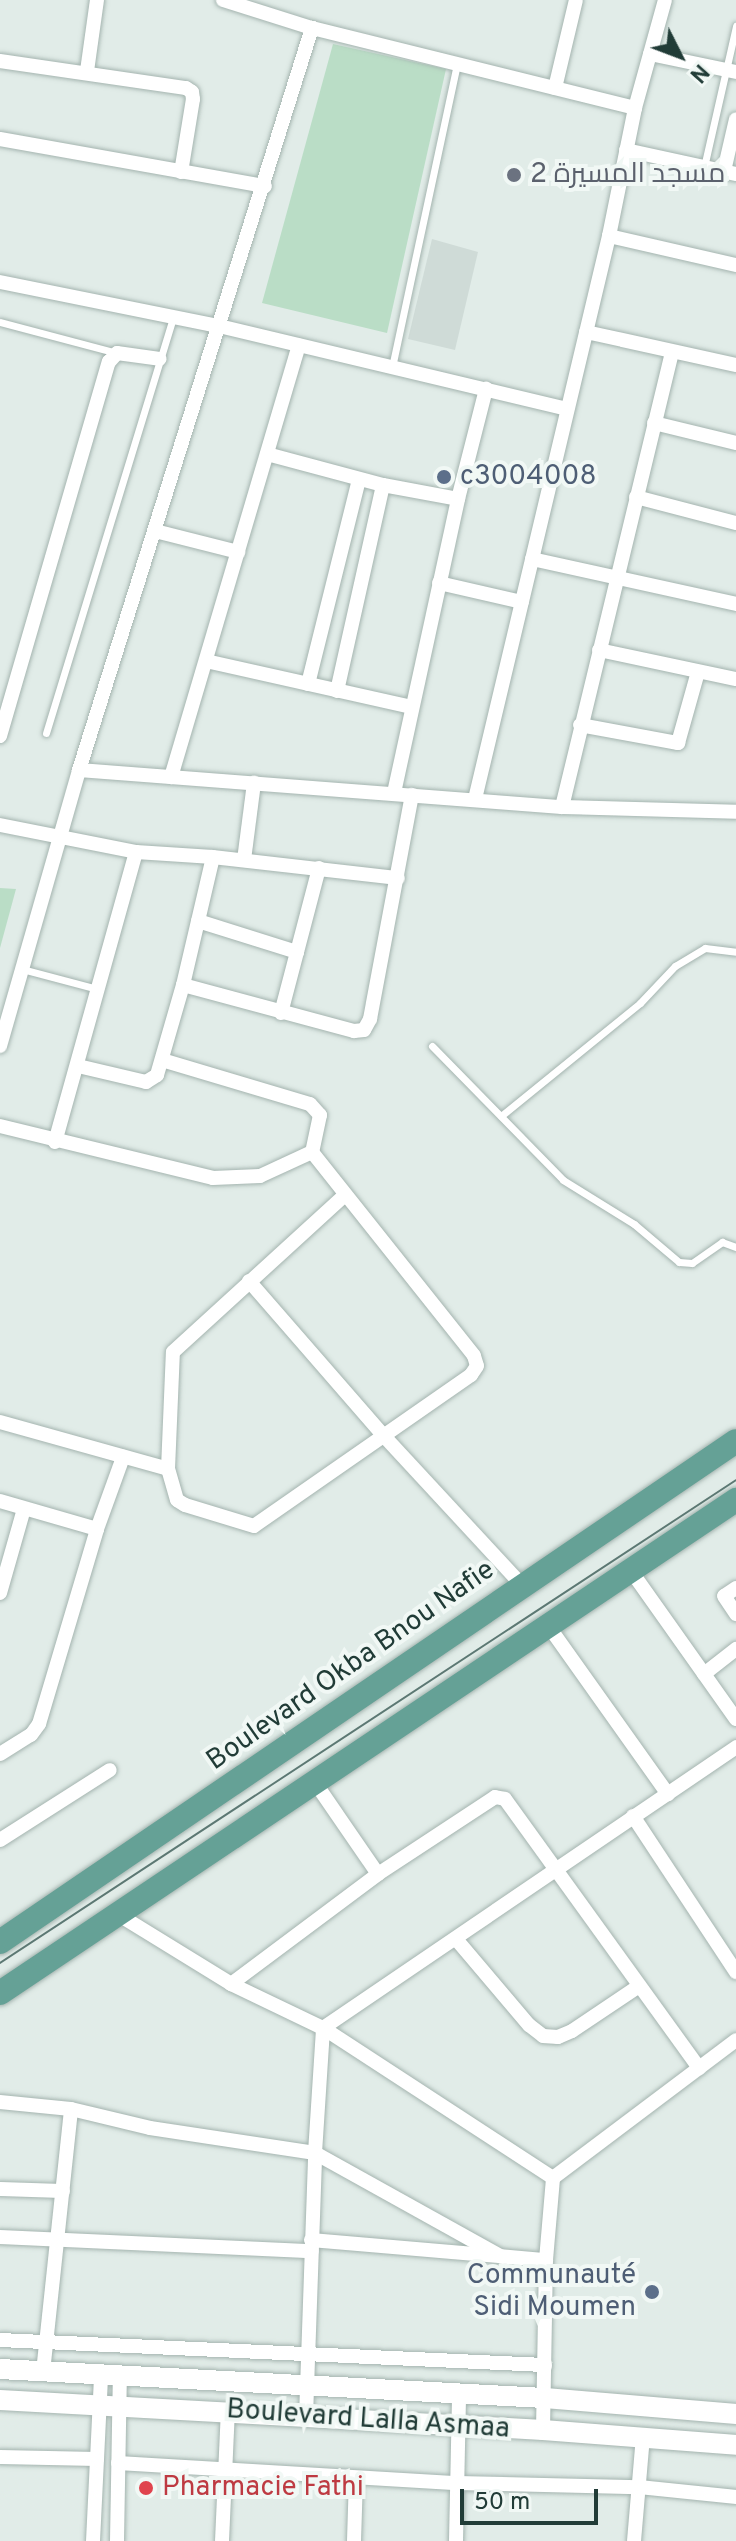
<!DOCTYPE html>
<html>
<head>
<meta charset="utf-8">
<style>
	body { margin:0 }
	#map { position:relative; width:736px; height:2541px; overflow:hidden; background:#e1ece8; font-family:Overpass,Cairo,sans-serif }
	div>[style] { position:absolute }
	.built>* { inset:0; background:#cfdbd7 }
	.green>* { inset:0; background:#baddc6 }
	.roads { filter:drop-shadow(0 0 2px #a4b4af) drop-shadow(0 0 2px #a4b4af) }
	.lane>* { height:7px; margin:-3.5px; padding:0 3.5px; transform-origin:3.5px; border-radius:3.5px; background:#fff }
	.street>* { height:14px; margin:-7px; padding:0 7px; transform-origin:7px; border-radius:7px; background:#fff }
	.secondary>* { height:20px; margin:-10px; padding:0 10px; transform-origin:10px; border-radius:10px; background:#fff }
	.primary>* { height:24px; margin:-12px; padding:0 12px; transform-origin:12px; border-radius:12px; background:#65a196 }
	.tram>* { height:2px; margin:-1px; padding:0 1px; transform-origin:1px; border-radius:1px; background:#5c7873 }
	.dots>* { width:22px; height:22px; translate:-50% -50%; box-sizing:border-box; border:4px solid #f1f8f5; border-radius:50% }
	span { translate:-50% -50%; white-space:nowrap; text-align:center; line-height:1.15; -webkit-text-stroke:8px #f1f8f5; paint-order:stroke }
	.worship-label { font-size:28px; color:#5b616d }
	.left { translate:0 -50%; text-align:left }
	.service-label { font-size:28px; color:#4e5e75 }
	.right { translate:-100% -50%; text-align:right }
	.street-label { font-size:28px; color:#213c37 }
	.health-label { font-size:28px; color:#be3a42 }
	.north { position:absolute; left:640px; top:16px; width:80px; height:80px; -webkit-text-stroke:6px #f1f8f5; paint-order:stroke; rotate:132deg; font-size:22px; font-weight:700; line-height:32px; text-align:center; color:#213c37 }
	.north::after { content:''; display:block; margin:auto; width:28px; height:36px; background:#213c37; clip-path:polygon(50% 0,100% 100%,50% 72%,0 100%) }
	.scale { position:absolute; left:460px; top:2489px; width:138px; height:36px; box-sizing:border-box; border:4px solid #213c37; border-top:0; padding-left:10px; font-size:24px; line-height:28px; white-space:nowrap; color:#213c37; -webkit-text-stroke:6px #f1f8f5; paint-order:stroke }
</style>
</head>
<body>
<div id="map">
	<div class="built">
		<div style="clip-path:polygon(432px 239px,478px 252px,455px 350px,408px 339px)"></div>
	</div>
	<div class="green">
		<div style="clip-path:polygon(333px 44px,446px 69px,387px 333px,262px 303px)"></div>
		<div style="clip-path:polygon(0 888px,16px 889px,0 948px)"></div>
	</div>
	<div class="roads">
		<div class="lane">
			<div style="left:704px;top:167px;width:145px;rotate:-77.2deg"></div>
			<div style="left:0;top:322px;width:121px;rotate:14.8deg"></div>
			<div style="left:392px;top:367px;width:310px;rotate:-77.9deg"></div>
			<div style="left:46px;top:733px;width:435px;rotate:-73deg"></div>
			<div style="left:22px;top:969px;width:78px;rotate:14.9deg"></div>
			<div style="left:432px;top:1046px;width:187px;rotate:45.6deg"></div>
			<div style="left:563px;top:1180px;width:84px;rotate:31.8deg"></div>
			<div style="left:634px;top:1224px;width:59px;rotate:40.2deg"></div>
			<div style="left:679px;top:1262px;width:13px;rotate:4deg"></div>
			<div style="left:692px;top:1263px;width:37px;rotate:-35deg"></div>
			<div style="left:722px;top:1242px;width:15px;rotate:20deg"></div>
			<div style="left:501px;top:1116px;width:179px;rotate:-39.1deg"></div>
			<div style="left:640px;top:1003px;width:51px;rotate:-46.6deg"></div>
			<div style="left:675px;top:966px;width:35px;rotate:-31deg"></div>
			<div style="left:705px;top:948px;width:31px;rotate:7deg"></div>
		</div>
		<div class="street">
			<div style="left:223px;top:0;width:93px;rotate:17.5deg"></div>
			<div style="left:312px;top:28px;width:333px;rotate:13.9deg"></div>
			<div style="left:650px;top:54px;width:88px;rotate:11.8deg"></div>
			<div style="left:0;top:61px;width:188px;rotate:8.3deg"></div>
			<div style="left:186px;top:88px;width:7px;rotate:34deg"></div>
			<div style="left:192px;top:92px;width:7px;rotate:82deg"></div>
			<div style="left:193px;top:99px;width:74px;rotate:99.3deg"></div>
			<div style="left:87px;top:71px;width:72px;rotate:-82deg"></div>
			<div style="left:555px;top:88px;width:90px;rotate:-76.6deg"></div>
			<div style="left:0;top:139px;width:269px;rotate:10.1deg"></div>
			<div style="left:626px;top:150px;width:113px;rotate:12.3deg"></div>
			<div style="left:724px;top:171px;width:53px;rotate:-77deg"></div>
			<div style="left:609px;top:236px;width:130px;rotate:12.9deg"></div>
			<div style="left:0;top:282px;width:223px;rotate:11.4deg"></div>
			<div style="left:219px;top:326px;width:358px;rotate:13.4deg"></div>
			<div style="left:586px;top:332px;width:154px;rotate:12.4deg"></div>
			<div style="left:654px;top:423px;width:84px;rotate:13.7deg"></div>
			<div style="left:267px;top:454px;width:120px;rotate:15deg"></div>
			<div style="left:383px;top:485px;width:76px;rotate:10.6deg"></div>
			<div style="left:636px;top:497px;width:103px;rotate:14.6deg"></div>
			<div style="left:155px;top:531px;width:86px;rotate:14.2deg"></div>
			<div style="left:532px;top:559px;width:209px;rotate:12.4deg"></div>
			<div style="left:439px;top:583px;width:85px;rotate:12.9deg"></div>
			<div style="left:599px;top:650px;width:140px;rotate:12deg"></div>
			<div style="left:206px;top:661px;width:210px;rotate:12.6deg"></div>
			<div style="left:308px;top:684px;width:211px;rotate:-76deg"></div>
			<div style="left:337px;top:691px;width:211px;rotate:-77.4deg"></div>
			<div style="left:580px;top:725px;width:100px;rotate:10.4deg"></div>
			<div style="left:678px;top:743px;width:74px;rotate:-74.3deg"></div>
			<div style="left:0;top:736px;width:390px;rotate:-73.8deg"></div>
			<div style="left:109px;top:362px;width:12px;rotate:-48deg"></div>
			<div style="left:117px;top:353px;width:43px;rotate:7.9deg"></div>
			<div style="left:79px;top:770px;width:484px;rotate:4.4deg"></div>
			<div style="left:562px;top:807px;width:174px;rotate:1.6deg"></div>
			<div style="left:171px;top:777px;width:450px;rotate:-73.5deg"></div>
			<div style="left:394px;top:793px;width:301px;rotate:-77.7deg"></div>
			<div style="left:458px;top:499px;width:114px;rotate:-75.7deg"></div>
			<div style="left:475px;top:799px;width:579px;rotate:-76.61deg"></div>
			<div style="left:609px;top:236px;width:131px;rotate:-78.5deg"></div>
			<div style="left:635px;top:108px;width:112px;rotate:-74.5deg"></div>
			<div style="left:562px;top:807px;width:468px;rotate:-76.4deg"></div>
			<div style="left:0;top:825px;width:139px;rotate:11.2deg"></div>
			<div style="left:136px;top:852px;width:77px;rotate:3.7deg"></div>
			<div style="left:213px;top:857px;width:186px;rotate:6.5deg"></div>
			<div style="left:244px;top:860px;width:78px;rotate:-82.6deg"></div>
			<div style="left:198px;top:921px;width:104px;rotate:17.4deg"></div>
			<div style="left:183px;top:985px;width:177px;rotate:15.1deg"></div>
			<div style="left:354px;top:1031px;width:10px;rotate:-6deg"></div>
			<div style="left:364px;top:1030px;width:13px;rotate:-61deg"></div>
			<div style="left:370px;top:1019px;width:228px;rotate:-79.4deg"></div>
			<div style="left:281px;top:1013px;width:150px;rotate:-75.3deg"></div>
			<div style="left:0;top:1046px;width:287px;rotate:-74deg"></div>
			<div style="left:79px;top:770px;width:778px;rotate:-72.57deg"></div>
			<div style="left:162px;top:1060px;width:154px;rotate:16.6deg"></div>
			<div style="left:310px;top:1104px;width:15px;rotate:48deg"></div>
			<div style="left:320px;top:1115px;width:38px;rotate:102deg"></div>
			<div style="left:78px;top:1066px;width:70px;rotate:13.2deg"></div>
			<div style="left:146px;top:1082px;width:13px;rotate:-32deg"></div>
			<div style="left:157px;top:1075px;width:94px;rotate:-73.9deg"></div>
			<div style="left:183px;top:985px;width:131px;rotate:-76.8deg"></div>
			<div style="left:0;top:1126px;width:219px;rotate:13.7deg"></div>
			<div style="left:213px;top:1178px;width:47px;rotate:-2.4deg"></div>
			<div style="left:260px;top:1176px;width:57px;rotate:-24.8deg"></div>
			<div style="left:55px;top:1142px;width:301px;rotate:-74.4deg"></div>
			<div style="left:312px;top:1152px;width:260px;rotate:51.5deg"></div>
			<div style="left:474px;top:1356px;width:10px;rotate:73deg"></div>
			<div style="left:477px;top:1366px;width:11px;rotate:124deg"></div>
			<div style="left:471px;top:1375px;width:264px;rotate:145.2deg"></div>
			<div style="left:254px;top:1526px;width:72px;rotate:-163.1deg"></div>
			<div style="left:185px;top:1505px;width:9px;rotate:-148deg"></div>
			<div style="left:177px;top:1500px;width:32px;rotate:-106deg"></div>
			<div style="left:168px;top:1469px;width:117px;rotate:-87.6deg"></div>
			<div style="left:173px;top:1352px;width:233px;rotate:-42.4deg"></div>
			<div style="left:249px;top:1281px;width:203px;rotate:49deg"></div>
			<div style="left:382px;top:1434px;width:206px;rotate:47.2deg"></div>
			<div style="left:0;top:1422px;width:174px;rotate:15.6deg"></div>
			<div style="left:0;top:1501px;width:101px;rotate:16.1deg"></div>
			<div style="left:629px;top:1568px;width:185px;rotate:54.7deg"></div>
			<div style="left:736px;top:1588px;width:14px;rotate:146deg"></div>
			<div style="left:724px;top:1596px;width:22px;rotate:56deg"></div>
			<div style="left:0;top:1593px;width:87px;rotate:-74.1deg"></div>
			<div style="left:547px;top:1624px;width:209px;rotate:54.6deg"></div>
			<div style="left:704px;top:1674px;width:41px;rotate:-38deg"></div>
			<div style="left:0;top:1754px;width:36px;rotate:-32deg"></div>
			<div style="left:31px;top:1735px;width:14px;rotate:-54deg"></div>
			<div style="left:39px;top:1724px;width:203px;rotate:-73.4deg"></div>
			<div style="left:97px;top:1529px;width:77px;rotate:-70.1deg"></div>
			<div style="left:314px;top:1781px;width:113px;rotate:55.5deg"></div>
			<div style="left:633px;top:1816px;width:187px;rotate:56.6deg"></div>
			<div style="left:0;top:1840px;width:130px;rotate:-32.5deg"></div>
			<div style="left:119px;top:1915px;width:132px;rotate:31.6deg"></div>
			<div style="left:231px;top:1984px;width:102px;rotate:25.6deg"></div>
			<div style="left:323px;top:2028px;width:275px;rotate:33.1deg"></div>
			<div style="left:456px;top:1939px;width:113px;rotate:49.7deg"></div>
			<div style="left:529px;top:2025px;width:18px;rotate:38deg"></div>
			<div style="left:543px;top:2036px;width:15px;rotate:4deg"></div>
			<div style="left:558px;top:2037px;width:15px;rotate:-23deg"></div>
			<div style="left:572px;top:2031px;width:81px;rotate:-33.9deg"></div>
			<div style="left:231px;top:1984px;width:184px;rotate:-36.8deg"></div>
			<div style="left:378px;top:1874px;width:140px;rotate:-33.3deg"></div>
			<div style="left:495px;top:1797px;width:10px;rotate:11deg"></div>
			<div style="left:505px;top:1799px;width:332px;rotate:54.2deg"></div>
			<div style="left:0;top:2102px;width:71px;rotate:5.6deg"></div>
			<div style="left:71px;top:2109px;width:81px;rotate:13.5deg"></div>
			<div style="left:150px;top:2128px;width:167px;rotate:8.6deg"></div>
			<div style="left:315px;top:2153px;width:214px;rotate:29.1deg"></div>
			<div style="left:0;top:2189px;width:63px;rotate:1.8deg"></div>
			<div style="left:0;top:2237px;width:312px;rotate:2.6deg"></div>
			<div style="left:311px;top:2240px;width:236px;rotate:4.9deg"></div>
			<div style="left:0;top:2340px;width:546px;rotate:2.63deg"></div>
			<div style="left:43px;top:2372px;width:264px;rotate:-83.9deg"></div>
			<div style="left:306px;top:2417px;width:264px;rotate:-88deg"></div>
			<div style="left:315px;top:2153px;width:125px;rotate:-86.3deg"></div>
			<div style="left:323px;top:2028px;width:500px;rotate:-34.2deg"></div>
			<div style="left:543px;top:2430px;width:170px;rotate:-89deg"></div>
			<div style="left:546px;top:2260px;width:82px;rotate:-85.1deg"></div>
			<div style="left:553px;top:2178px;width:229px;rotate:-37deg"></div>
			<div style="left:0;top:2457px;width:97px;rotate:1.2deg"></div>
			<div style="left:118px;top:2463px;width:340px;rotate:3.4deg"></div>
			<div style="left:457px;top:2483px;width:182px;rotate:1.3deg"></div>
			<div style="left:639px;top:2487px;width:98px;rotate:5.9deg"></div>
			<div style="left:93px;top:2541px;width:166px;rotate:-87.2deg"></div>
			<div style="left:117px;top:2541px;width:165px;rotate:-89deg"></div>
			<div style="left:222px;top:2541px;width:130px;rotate:-87.4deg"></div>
			<div style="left:354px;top:2541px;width:63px;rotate:-88.2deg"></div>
			<div style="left:456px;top:2541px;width:148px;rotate:-88.8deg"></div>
			<div style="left:634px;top:2541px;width:105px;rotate:-85.1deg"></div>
		</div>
		<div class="secondary">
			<div style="left:0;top:2369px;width:546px;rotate:3.05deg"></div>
			<div style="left:545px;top:2398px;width:192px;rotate:4.8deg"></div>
			<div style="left:0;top:2400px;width:544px;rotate:3.16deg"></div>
			<div style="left:543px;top:2430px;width:194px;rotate:4.4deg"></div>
		</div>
		<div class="primary">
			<div style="left:0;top:1942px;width:890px;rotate:-34.24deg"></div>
			<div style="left:0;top:1993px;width:886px;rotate:-33.82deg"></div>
		</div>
	</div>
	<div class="tram">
		<div style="left:0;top:1963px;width:880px;rotate:-33.27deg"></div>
	</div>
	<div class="dots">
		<div style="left:514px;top:175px;background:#6b7280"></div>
		<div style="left:444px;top:477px;background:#5c6f8a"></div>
		<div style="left:652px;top:2292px;background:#5c6f8a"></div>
		<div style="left:146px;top:2488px;background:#e0444e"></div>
	</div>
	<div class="worship-label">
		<span class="left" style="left:530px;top:175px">مسجد المسيرة 2</span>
	</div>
	<div class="service-label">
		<span class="left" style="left:460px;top:477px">c3004008</span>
		<span class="right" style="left:636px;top:2292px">Communauté<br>Sidi Moumen</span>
	</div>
	<div class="street-label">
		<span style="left:351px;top:1666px;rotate:-35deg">Boulevard Okba Bnou Nafie</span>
		<span style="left:368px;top:2420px;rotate:4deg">Boulevard Lalla Asmaa</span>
	</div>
	<div class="health-label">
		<span class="left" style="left:162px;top:2488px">Pharmacie Fathi</span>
	</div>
	<div class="north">N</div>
	<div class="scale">50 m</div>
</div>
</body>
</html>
